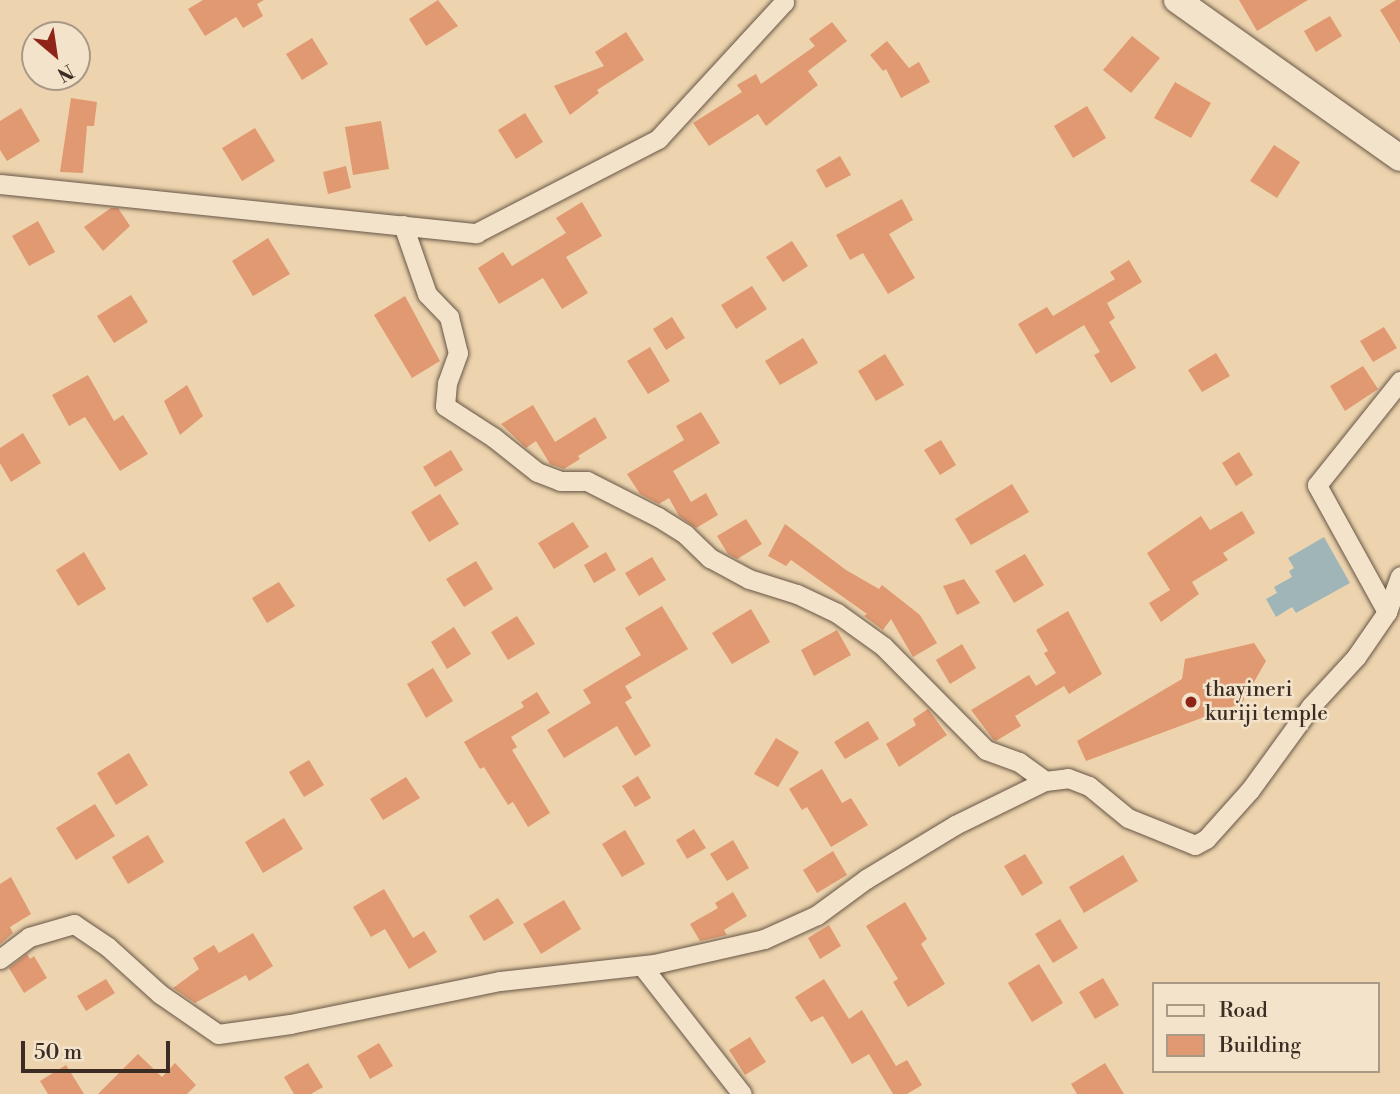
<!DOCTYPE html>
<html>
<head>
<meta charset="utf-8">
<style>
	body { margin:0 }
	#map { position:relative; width:1400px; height:1094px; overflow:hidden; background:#edd4ae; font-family:"Libre Bodoni",serif }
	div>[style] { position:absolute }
	.water>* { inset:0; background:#a0b5b7 }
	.building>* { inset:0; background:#e09971 }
	.roads { filter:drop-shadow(0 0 2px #685646) drop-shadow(0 0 2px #685646) }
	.street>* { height:19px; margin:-9.5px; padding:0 9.5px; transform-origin:9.5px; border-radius:9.5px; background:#f3e3ca }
	.secondary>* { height:26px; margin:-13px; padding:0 13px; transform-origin:13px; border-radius:13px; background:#f3e3ca }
	.dots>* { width:19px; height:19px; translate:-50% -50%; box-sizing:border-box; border:4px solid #f3e3ca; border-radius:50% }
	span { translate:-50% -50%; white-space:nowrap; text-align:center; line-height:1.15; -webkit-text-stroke:5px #f3e3ca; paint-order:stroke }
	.poi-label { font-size:21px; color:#3b2c24 }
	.left { translate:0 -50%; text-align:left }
	.legend { position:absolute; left:1152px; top:982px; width:228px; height:91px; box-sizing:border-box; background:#f3e3ca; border:2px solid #a99a88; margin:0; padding:9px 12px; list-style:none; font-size:21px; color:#3b2c24 }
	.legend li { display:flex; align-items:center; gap:14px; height:35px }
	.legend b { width:35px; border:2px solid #a99a88 }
	.north { position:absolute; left:21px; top:21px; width:70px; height:70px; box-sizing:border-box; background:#f3e3ca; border:2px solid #a99a88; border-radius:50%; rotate:151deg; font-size:19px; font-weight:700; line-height:28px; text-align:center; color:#3b2c24 }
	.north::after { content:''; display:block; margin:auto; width:24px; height:32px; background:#8f2418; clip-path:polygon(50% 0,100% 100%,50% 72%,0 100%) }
	.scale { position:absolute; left:21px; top:1041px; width:149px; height:32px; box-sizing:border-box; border:4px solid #3b2c24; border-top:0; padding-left:9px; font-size:21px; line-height:24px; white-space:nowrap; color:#3b2c24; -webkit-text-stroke:5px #f3e3ca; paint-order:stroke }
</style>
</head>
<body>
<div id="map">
	<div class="water">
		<div style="clip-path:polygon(1324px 537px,1350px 583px,1296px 613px,1292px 607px,1276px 617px,1266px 599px,1277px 593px,1274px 587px,1292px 577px,1289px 571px,1294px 568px,1288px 558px)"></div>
	</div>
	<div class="building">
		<div style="clip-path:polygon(203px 0,264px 0,257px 4px,263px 16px,243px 28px,236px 17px,205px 36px,188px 9px)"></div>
		<div style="clip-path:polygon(438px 0,458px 26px,426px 46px,409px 19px)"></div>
		<div style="clip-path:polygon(1239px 0,1308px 0,1257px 31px)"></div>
		<div style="clip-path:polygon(1396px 0,1400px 0,1400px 43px,1380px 10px)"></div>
		<div style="clip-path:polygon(1330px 16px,1342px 36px,1316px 52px,1304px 31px)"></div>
		<div style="clip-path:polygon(832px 22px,847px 41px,808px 71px,818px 85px,766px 126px,758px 114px,709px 146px,693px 123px,742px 92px,737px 85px,756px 74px,761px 84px,815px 46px,809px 39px)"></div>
		<div style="clip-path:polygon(626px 32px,644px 60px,597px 90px,599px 93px,570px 115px,554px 86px,604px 66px,595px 52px)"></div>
		<div style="clip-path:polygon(1132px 36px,1160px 58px,1131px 93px,1103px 70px)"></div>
		<div style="clip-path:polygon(312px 38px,328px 64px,302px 80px,286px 54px)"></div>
		<div style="clip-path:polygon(887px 41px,909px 68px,919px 62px,930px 82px,901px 98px,886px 69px,883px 71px,870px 55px)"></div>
		<div style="clip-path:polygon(1175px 82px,1211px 103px,1191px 138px,1154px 118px)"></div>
		<div style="clip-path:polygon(71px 98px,97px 102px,94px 126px,87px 126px,83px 173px,60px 172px)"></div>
		<div style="clip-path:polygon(1087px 106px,1106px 138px,1073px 158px,1054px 126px)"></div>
		<div style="clip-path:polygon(21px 108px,40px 141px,7px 161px,0 150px,0 121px)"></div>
		<div style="clip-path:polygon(525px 113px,543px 142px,516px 159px,498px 130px)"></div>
		<div style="clip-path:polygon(381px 121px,389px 169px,353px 175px,345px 127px)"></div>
		<div style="clip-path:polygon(255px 128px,275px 161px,242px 181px,222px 148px)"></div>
		<div style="clip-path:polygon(1274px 145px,1300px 162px,1277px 198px,1250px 181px)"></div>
		<div style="clip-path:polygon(840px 156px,851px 175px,826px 188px,816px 170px)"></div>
		<div style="clip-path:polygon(346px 166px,351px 188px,328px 194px,323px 172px)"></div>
		<div style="clip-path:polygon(902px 199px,913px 220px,889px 234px,915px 278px,888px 294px,863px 253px,850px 260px,836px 235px)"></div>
		<div style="clip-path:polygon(582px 202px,602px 236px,566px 257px,588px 293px,562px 309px,543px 278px,499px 304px,478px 268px,503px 252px,512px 266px,566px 233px,556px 218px)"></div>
		<div style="clip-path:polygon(111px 208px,118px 208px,130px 226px,103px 251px,84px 227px)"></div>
		<div style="clip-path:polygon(38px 221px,55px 252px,29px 266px,12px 236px)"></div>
		<div style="clip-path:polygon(268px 238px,290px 274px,253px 296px,232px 261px)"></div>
		<div style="clip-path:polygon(792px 241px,808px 266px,783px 282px,766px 257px)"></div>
		<div style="clip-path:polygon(1129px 260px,1142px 282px,1107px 303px,1115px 318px,1109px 322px,1136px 368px,1111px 383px,1094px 355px,1100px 352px,1084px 325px,1036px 354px,1018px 324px,1047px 307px,1053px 316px,1115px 279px,1110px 272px)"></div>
		<div style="clip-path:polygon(752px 286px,767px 309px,736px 329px,721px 305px)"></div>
		<div style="clip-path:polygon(131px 295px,148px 322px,114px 343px,97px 316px)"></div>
		<div style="clip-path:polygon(405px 296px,440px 361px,412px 378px,374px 315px)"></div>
		<div style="clip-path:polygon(672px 317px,685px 338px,666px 350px,653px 329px)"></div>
		<div style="clip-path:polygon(1384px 327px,1397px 348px,1373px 362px,1360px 341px)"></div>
		<div style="clip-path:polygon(803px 338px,818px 363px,780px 385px,765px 361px)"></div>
		<div style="clip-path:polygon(650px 347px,670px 381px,648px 394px,627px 361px)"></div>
		<div style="clip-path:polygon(1216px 353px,1230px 376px,1202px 392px,1188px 370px)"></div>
		<div style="clip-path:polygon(885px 354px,904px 385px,876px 401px,858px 371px)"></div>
		<div style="clip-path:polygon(1363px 366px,1378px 389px,1345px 411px,1330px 386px)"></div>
		<div style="clip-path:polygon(88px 375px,114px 421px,123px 415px,148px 454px,120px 471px,85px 417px,69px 426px,52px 395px)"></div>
		<div style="clip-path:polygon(187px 385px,203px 416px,180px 435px,164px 401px)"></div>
		<div style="clip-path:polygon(533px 405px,555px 442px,595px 417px,607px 438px,578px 456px,580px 459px,564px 469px,550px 464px,536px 441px,526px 448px,501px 424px)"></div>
		<div style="clip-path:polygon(701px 412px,720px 443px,673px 471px,691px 502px,706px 493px,718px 515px,696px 528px,679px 516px,669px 498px,659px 504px,640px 494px,627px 474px,684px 440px,676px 426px)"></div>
		<div style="clip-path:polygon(23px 433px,41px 463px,11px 482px,0 463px,0 448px)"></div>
		<div style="clip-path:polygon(941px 440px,956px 465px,940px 475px,924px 450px)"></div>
		<div style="clip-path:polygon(451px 450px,463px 470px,435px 487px,423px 467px)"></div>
		<div style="clip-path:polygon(1239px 452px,1253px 475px,1236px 486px,1222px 463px)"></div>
		<div style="clip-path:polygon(1012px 484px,1029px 512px,971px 545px,955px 519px)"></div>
		<div style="clip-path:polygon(440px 494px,459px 524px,429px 542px,411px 512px)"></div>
		<div style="clip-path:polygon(1242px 511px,1255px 533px,1223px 553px,1228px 560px,1192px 582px,1199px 594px,1161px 622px,1149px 603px,1170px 590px,1147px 553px,1201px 516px,1210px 530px)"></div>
		<div style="clip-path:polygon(746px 519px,762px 544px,737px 559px,728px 554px,717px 536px)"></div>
		<div style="clip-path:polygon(573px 522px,589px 547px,554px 569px,538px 543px)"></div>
		<div style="clip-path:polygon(785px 524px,846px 570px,879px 589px,882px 585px,920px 615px,937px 643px,913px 657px,891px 619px,883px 630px,864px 616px,867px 614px,791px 560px,786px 566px,768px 556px)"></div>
		<div style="clip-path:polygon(84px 552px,106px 589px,78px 606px,56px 570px)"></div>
		<div style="clip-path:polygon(606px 552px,616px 570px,594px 583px,584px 565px)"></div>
		<div style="clip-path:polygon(1025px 554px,1044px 585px,1014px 603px,995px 571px)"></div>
		<div style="clip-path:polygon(652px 557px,666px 580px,639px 596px,625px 573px)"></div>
		<div style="clip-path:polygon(476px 561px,493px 589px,464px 607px,446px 579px)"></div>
		<div style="clip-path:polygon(964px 579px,980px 603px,957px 615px,943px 586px)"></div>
		<div style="clip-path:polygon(279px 582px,295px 606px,267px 623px,252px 598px)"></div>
		<div style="clip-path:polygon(662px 606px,688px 649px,625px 686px,632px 698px,625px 702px,651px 746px,635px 756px,617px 726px,564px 758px,547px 730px,591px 703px,583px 690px,641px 655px,625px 628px)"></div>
		<div style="clip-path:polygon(751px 609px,770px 642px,732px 664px,712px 633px)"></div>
		<div style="clip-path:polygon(1068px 611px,1102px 674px,1069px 694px,1064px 686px,1015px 716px,1021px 726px,996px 741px,993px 739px,971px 710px,1029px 675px,1036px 686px,1056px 673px,1044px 653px,1048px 651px,1036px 630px)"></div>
		<div style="clip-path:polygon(517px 616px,535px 644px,508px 660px,491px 632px)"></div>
		<div style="clip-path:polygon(454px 627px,471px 654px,447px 669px,431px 642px)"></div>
		<div style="clip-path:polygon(837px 630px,851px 655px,814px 676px,801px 650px)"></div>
		<div style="clip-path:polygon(1254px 643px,1266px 661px,1242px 703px,1086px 761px,1077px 741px,1182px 679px,1185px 659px)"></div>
		<div style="clip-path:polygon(962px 644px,976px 668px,950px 684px,936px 660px)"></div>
		<div style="clip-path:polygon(433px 668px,453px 701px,426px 718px,407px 684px)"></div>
		<div style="clip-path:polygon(537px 692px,550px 713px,511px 737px,517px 747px,512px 750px,550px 813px,528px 827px,513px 802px,508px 805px,484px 767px,480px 769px,464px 742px,524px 707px,521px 702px)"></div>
		<div style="clip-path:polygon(928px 709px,947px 735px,899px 767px,886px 744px,916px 725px,913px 719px)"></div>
		<div style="clip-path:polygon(868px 721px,879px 739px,845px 759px,834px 742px)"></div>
		<div style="clip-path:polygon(776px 738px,799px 752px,778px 787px,754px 774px)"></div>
		<div style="clip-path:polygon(129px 753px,148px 785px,116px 805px,97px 773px)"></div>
		<div style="clip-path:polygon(309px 760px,324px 785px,304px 797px,289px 772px)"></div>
		<div style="clip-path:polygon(822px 769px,842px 803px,851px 798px,868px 825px,831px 847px,807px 807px,802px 810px,789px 789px)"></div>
		<div style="clip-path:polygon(638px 776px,651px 798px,635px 807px,622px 786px)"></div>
		<div style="clip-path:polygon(406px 777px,420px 798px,383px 820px,370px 799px)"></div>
		<div style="clip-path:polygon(95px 804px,115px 836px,76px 860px,56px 828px)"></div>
		<div style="clip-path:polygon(284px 818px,303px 849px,263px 873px,245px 842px)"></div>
		<div style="clip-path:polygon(694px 829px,706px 848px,687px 859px,676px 840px)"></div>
		<div style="clip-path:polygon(625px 830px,645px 864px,622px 877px,602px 844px)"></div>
		<div style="clip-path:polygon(148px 835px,164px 862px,128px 884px,112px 857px)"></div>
		<div style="clip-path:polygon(733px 840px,749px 868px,727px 881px,710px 854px)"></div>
		<div style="clip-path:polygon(833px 851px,847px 875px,817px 893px,803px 870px)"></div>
		<div style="clip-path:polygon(1025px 854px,1043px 883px,1022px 896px,1004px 866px)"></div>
		<div style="clip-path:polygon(1123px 855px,1138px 881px,1084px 913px,1069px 887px)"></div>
		<div style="clip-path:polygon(11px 877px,31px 914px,10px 927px,13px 933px,0 944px,0 884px)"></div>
		<div style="clip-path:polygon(384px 889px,413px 938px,424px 931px,437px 952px,409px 969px,385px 929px,371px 937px,353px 907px)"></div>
		<div style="clip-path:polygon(733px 892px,747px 916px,724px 930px,727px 935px,700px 941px,690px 924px,718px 908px,715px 903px)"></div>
		<div style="clip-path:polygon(498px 898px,514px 923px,484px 941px,469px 916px)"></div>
		<div style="clip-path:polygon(564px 900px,581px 929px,541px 954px,523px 924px)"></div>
		<div style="clip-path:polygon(905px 902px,927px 939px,921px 944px,945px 984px,908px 1007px,893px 982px,898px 979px,866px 926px)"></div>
		<div style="clip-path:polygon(1060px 919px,1078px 948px,1053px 963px,1035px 934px)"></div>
		<div style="clip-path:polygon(829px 925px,841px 946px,820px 959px,808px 938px)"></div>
		<div style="clip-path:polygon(253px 933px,273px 966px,249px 981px,246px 975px,195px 1003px,173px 988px,199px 969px,193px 958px,214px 945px,219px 953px)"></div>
		<div style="clip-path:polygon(27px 954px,30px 959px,34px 956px,47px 978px,24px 993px,9px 968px)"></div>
		<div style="clip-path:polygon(1039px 964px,1063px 1003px,1032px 1022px,1008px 983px)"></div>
		<div style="clip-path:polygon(1103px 978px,1119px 1005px,1095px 1019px,1079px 992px)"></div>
		<div style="clip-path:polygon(106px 979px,115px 993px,86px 1011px,77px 996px)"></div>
		<div style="clip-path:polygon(824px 979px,849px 1019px,862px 1010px,896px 1066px,907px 1060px,922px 1085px,907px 1094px,893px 1094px,869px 1054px,852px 1064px,823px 1016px,811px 1022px,795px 997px)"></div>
		<div style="clip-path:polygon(750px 1037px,766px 1062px,745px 1075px,729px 1050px)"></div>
		<div style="clip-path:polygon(379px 1043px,393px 1066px,370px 1079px,357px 1056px)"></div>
		<div style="clip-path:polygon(138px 1054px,162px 1077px,175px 1063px,196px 1085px,187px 1094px,98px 1094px)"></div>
		<div style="clip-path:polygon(308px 1063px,323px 1087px,311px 1094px,294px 1094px,284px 1077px)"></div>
		<div style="clip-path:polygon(1105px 1063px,1124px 1094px,1077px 1094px,1071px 1084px)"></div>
		<div style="clip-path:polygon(66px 1065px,84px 1094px,48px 1094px,40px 1081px)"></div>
	</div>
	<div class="roads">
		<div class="street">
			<div style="left:0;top:184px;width:479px;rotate:5.9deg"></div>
			<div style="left:476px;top:233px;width:205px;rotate:-27.3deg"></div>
			<div style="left:658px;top:139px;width:186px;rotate:-47.4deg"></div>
			<div style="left:784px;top:2px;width:2px;rotate:-117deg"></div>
			<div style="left:403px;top:225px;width:73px;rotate:70.8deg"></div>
			<div style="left:427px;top:294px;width:32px;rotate:46deg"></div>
			<div style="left:449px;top:317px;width:37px;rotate:76deg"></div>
			<div style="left:458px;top:353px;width:32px;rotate:110deg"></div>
			<div style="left:447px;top:383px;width:23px;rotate:95deg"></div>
			<div style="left:445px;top:406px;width:57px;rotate:32.9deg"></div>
			<div style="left:493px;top:437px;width:56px;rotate:38.5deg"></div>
			<div style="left:537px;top:472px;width:25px;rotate:21deg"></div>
			<div style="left:560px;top:481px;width:27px"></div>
			<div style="left:587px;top:481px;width:80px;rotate:26.9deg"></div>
			<div style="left:658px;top:517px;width:32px;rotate:32deg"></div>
			<div style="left:685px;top:534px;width:35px;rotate:44deg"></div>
			<div style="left:710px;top:558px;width:44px;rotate:28.3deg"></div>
			<div style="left:749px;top:579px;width:50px;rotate:17.4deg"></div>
			<div style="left:797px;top:594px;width:44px;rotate:25.4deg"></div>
			<div style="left:837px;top:613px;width:57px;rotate:35.7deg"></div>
			<div style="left:883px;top:646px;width:146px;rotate:45.3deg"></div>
			<div style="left:986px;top:750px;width:35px;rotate:20deg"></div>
			<div style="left:1019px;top:762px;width:32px;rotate:36deg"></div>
			<div style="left:1387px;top:612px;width:145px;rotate:-118.9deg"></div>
			<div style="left:1317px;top:485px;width:133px;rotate:-51.4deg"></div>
			<div style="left:0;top:959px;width:36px;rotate:-37deg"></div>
			<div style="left:29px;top:937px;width:47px;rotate:-16.1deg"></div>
			<div style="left:74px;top:924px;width:41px;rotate:34.1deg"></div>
			<div style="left:108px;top:947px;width:70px;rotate:42.1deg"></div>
			<div style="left:160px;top:994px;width:70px;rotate:34.6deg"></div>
			<div style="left:218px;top:1034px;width:73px;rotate:-7.9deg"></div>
			<div style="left:290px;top:1024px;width:214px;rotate:-11.6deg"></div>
			<div style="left:500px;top:981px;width:155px;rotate:-6.3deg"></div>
			<div style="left:654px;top:964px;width:113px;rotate:-12.8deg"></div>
			<div style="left:764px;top:939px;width:58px;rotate:-24.4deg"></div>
			<div style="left:817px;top:915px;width:61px;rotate:-36.3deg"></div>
			<div style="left:866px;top:879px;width:104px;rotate:-31.2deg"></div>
			<div style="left:955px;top:825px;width:100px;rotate:-26.1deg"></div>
			<div style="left:1045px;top:781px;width:23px;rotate:-7deg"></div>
			<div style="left:1068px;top:778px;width:22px;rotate:21deg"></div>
			<div style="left:1089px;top:786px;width:50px;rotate:39.4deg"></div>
			<div style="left:1128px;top:818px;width:72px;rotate:21.9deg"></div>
			<div style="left:1195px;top:845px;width:13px;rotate:-29deg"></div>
			<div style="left:1206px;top:839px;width:66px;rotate:-48.1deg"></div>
			<div style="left:1250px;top:790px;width:104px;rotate:-54deg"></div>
			<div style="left:1311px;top:706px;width:67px;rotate:-47.4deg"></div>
			<div style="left:1356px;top:657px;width:55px;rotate:-55.4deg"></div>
			<div style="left:1387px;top:612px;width:38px;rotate:-70deg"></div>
			<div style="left:642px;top:966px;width:162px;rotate:52deg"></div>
		</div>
		<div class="secondary">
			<div style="left:1177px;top:0;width:273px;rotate:35.3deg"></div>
		</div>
	</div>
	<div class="dots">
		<div style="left:1191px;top:702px;background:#8f2418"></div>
	</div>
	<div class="poi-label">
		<span class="left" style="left:1205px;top:702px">thayineri<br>kuriji temple</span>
	</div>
	<ul class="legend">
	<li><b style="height:9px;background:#f3e3ca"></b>Road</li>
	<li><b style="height:19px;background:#e09971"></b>Building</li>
	</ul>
	<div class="north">N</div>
	<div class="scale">50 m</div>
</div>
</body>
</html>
